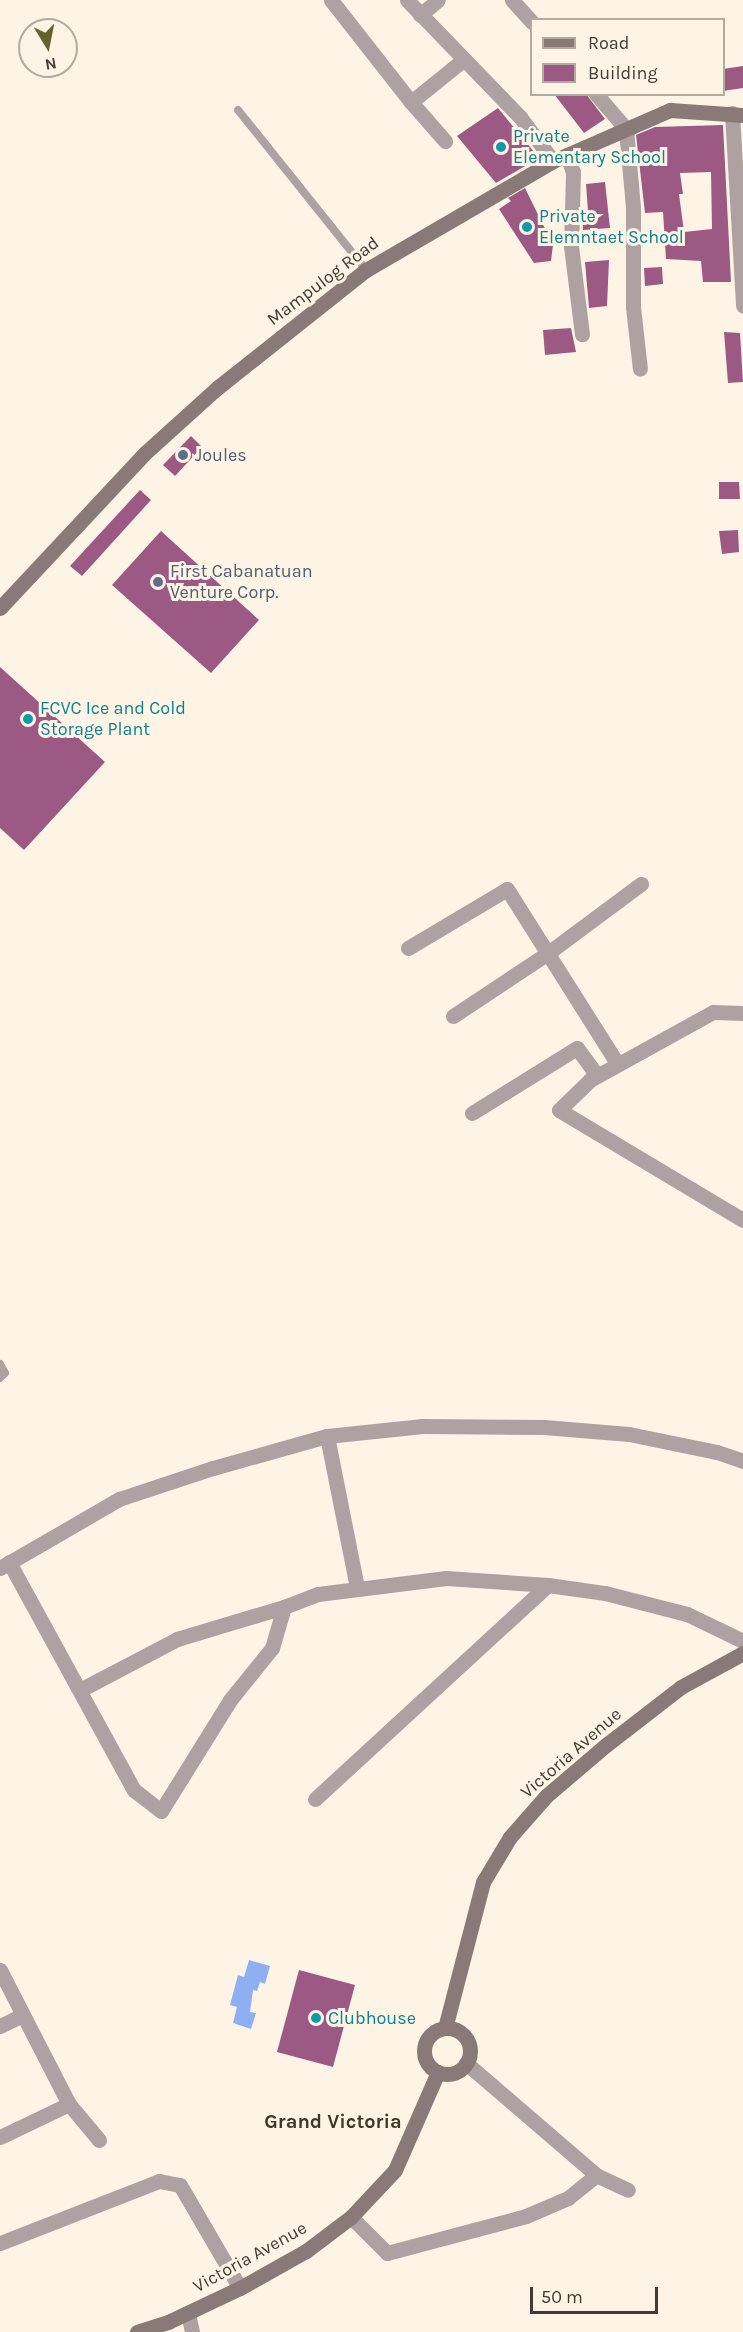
<!DOCTYPE html>
<html>
<head>
<meta charset="utf-8">
<style>
	body { margin:0 }
	#map { position:relative; width:743px; height:2332px; overflow:hidden; background:#fef4e5; font-family:Karla,sans-serif }
	div>[style] { position:absolute }
	.water>* { inset:0; background:#8eaff1 }
	.building>* { inset:0; background:#9b5983 }
	.lane>* { height:8px; margin:-4px; padding:0 4px; transform-origin:4px; border-radius:4px; background:#ada2a1 }
	.street>* { height:15px; margin:-7.5px; padding:0 7.5px; transform-origin:7.5px; border-radius:7.5px; background:#ada2a1 }
	.secondary>* { height:15px; margin:-7.5px; padding:0 7.5px; transform-origin:7.5px; border-radius:7.5px; background:#897a78 }
	.secondary>.ring { margin:-7.5px; padding:0; box-sizing:content-box; background:none; border:15px solid #897a78; border-radius:50% }
	.dots>* { width:16px; height:16px; translate:-50% -50%; box-sizing:border-box; border:3px solid #fef4e5; border-radius:50% }
	span { translate:-50% -50%; white-space:nowrap; text-align:center; line-height:1.15; -webkit-text-stroke:6px #fef4e5; paint-order:stroke }
	.culture-label { font-size:18px; color:#0d838f }
	.left { translate:0 -50%; text-align:left }
	.street-label { font-size:18px; color:#403b33 }
	.service-label { font-size:18px; color:#4e5e75 }
	.neighbourhood-label { font-size:20px; color:#413728; font-weight:700 }
	.legend { position:absolute; left:530px; top:18px; width:195px; height:78px; box-sizing:border-box; background:#fef4e5; border:2px solid #b2aa9e; margin:0; padding:8px 10px; list-style:none; font-size:18px; color:#403b33 }
	.legend li { display:flex; align-items:center; gap:12px; height:30px }
	.legend b { width:30px; border:2px solid #b2aa9e }
	.north { position:absolute; left:18px; top:18px; width:60px; height:60px; box-sizing:border-box; background:#fef4e5; border:2px solid #b2aa9e; border-radius:50%; rotate:170deg; font-size:16px; font-weight:700; line-height:24px; text-align:center; color:#403b33 }
	.north::after { content:''; display:block; margin:auto; width:21px; height:27px; background:#64622f; clip-path:polygon(50% 0,100% 100%,50% 72%,0 100%) }
	.scale { position:absolute; left:530px; top:2287px; width:128px; height:27px; box-sizing:border-box; border:3px solid #403b33; border-top:0; padding-left:8px; font-size:18px; line-height:21px; white-space:nowrap; color:#403b33; -webkit-text-stroke:4px #fef4e5; paint-order:stroke }
</style>
</head>
<body>
<div id="map">
	<div class="water">
		<div style="clip-path:polygon(249px 1960px,270px 1966px,265px 1984px,260px 1982px,257px 1991px,253px 1990px,250px 2012px,256px 2013px,251px 2029px,233px 2023px,237px 2007px,230px 2005px,238px 1975px,244px 1977px)"></div>
	</div>
	<div class="building">
		<div style="clip-path:polygon(743px 66px,743px 88px,723px 91px,723px 69px)"></div>
		<div style="clip-path:polygon(554px 94px,586px 94px,605px 119px,584px 133px)"></div>
		<div style="clip-path:polygon(498px 108px,539px 158px,496px 183px,457px 136px)"></div>
		<div style="clip-path:polygon(evenodd,723px 125px,731px 282px,703px 282px,701px 261px,666px 259px,663px 212px,645px 213px,636px 135px,655px 127px,723px 125px,711px 172px,712px 229px,684px 232px,679px 194px,683px 194px,680px 173px,711px 172px)"></div>
		<div style="clip-path:polygon(605px 182px,610px 228px,583px 230px,582px 212px,588px 211px,586px 184px)"></div>
		<div style="clip-path:polygon(525px 188px,553px 245px,551px 261px,534px 263px,499px 209px,511px 201px,508px 198px)"></div>
		<div style="clip-path:polygon(609px 260px,607px 306px,589px 308px,585px 262px)"></div>
		<div style="clip-path:polygon(662px 267px,663px 284px,645px 286px,644px 268px)"></div>
		<div style="clip-path:polygon(571px 328px,576px 352px,545px 355px,543px 330px)"></div>
		<div style="clip-path:polygon(724px 332px,740px 333px,743px 382px,728px 383px)"></div>
		<div style="clip-path:polygon(191px 436px,202px 447px,175px 476px,163px 465px)"></div>
		<div style="clip-path:polygon(719px 482px,739px 482px,740px 499px,719px 499px)"></div>
		<div style="clip-path:polygon(140px 490px,151px 500px,82px 576px,70px 566px)"></div>
		<div style="clip-path:polygon(738px 530px,739px 552px,722px 554px,719px 531px)"></div>
		<div style="clip-path:polygon(161px 531px,259px 620px,211px 673px,112px 585px)"></div>
		<div style="clip-path:polygon(0 667px,105px 762px,24px 850px,0 828px)"></div>
		<div style="clip-path:polygon(299px 1970px,355px 1985px,333px 2067px,277px 2052px)"></div>
	</div>
	<div class="lane">
		<div style="left:238px;top:110px;width:205px;rotate:51.3deg"></div>
		<div style="left:0;top:1364px;width:10px;rotate:61deg"></div>
		<div style="left:5px;top:1373px;width:7px;rotate:135deg"></div>
	</div>
	<div class="street">
		<div style="left:331px;top:0;width:130px;rotate:51.9deg"></div>
		<div style="left:411px;top:102px;width:52px;rotate:48.9deg"></div>
		<div style="left:407px;top:0;width:163px;rotate:46deg"></div>
		<div style="left:520px;top:117px;width:55px;rotate:53.1deg"></div>
		<div style="left:512px;top:0;width:30px;rotate:48deg"></div>
		<div style="left:420px;top:15px;width:23px;rotate:-40deg"></div>
		<div style="left:596px;top:94px;width:46px;rotate:49.4deg"></div>
		<div style="left:626px;top:129px;width:78px;rotate:84.9deg"></div>
		<div style="left:633px;top:207px;width:100px;rotate:90deg"></div>
		<div style="left:633px;top:307px;width:62px;rotate:83.6deg"></div>
		<div style="left:411px;top:102px;width:67px;rotate:-38.9deg"></div>
		<div style="left:732px;top:113px;width:193px;rotate:86.7deg"></div>
		<div style="left:567px;top:155px;width:18px;rotate:71deg"></div>
		<div style="left:573px;top:172px;width:74px;rotate:91.5deg"></div>
		<div style="left:571px;top:246px;width:89px;rotate:82.9deg"></div>
		<div style="left:408px;top:948px;width:115px;rotate:-30.8deg"></div>
		<div style="left:507px;top:889px;width:206px;rotate:57.7deg"></div>
		<div style="left:743px;top:1013px;width:30px;rotate:-178deg"></div>
		<div style="left:713px;top:1012px;width:141px;rotate:151.1deg"></div>
		<div style="left:590px;top:1080px;width:43px;rotate:135.9deg"></div>
		<div style="left:559px;top:1110px;width:214px;rotate:30.9deg"></div>
		<div style="left:453px;top:1016px;width:114px;rotate:-33.6deg"></div>
		<div style="left:548px;top:953px;width:116px;rotate:-36.6deg"></div>
		<div style="left:472px;top:1113px;width:123px;rotate:-31.8deg"></div>
		<div style="left:577px;top:1048px;width:34px;rotate:54deg"></div>
		<div style="left:327px;top:1436px;width:155px;rotate:78.8deg"></div>
		<div style="left:9px;top:1562px;width:260px;rotate:61.3deg"></div>
		<div style="left:134px;top:1790px;width:34px;rotate:38deg"></div>
		<div style="left:161px;top:1811px;width:131px;rotate:-58.1deg"></div>
		<div style="left:230px;top:1700px;width:67px;rotate:-51.1deg"></div>
		<div style="left:272px;top:1648px;width:43px;rotate:-73.7deg"></div>
		<div style="left:0;top:1568px;width:138px;rotate:-30.1deg"></div>
		<div style="left:119px;top:1499px;width:99px;rotate:-18.3deg"></div>
		<div style="left:213px;top:1468px;width:118px;rotate:-15.7deg"></div>
		<div style="left:327px;top:1436px;width:96px;rotate:-6deg"></div>
		<div style="left:422px;top:1426px;width:122px;rotate:0.5deg"></div>
		<div style="left:544px;top:1427px;width:85px;rotate:4.7deg"></div>
		<div style="left:629px;top:1434px;width:90px;rotate:11.6deg"></div>
		<div style="left:717px;top:1452px;width:28px;rotate:19deg"></div>
		<div style="left:80px;top:1690px;width:110px;rotate:-27.7deg"></div>
		<div style="left:177px;top:1639px;width:112px;rotate:-16.7deg"></div>
		<div style="left:284px;top:1607px;width:36px;rotate:-21deg"></div>
		<div style="left:318px;top:1594px;width:129px;rotate:-7.1deg"></div>
		<div style="left:446px;top:1578px;width:102px;rotate:3.9deg"></div>
		<div style="left:548px;top:1585px;width:58px;rotate:8deg"></div>
		<div style="left:605px;top:1593px;width:85px;rotate:14.4deg"></div>
		<div style="left:687px;top:1614px;width:62px;rotate:25.7deg"></div>
		<div style="left:315px;top:1799px;width:316px;rotate:-42.6deg"></div>
		<div style="left:0;top:1970px;width:151px;rotate:62.8deg"></div>
		<div style="left:69px;top:2104px;width:47px;rotate:50.2deg"></div>
		<div style="left:0;top:2026px;width:25px;rotate:-26deg"></div>
		<div style="left:466px;top:2063px;width:172px;rotate:40.7deg"></div>
		<div style="left:596px;top:2175px;width:35px;rotate:25deg"></div>
		<div style="left:0;top:2137px;width:76px;rotate:-25.6deg"></div>
		<div style="left:351px;top:2217px;width:51px;rotate:45deg"></div>
		<div style="left:387px;top:2253px;width:144px;rotate:-14.9deg"></div>
		<div style="left:526px;top:2216px;width:46px;rotate:-23.2deg"></div>
		<div style="left:568px;top:2198px;width:36px;rotate:-39deg"></div>
		<div style="left:0;top:2243px;width:171px;rotate:-21.3deg"></div>
		<div style="left:159px;top:2181px;width:21px;rotate:11deg"></div>
		<div style="left:180px;top:2185px;width:119px;rotate:59.8deg"></div>
		<div style="left:188px;top:2313px;width:19px;rotate:78deg"></div>
	</div>
	<div class="secondary">
		<div style="left:0;top:608px;width:212px;rotate:-46.9deg"></div>
		<div style="left:145px;top:453px;width:97px;rotate:-42.1deg"></div>
		<div style="left:217px;top:388px;width:190px;rotate:-38.4deg"></div>
		<div style="left:366px;top:270px;width:216px;rotate:-30.2deg"></div>
		<div style="left:553px;top:161px;width:128px;rotate:-23.6deg"></div>
		<div style="left:670px;top:110px;width:73px;rotate:3.9deg"></div>
		<div style="left:445px;top:2028px;width:151px;rotate:-75.4deg"></div>
		<div style="left:483px;top:1882px;width:52px;rotate:-59deg"></div>
		<div style="left:510px;top:1837px;width:55px;rotate:-48.7deg"></div>
		<div style="left:546px;top:1796px;width:79px;rotate:-40.4deg"></div>
		<div style="left:606px;top:1745px;width:95px;rotate:-37.7deg"></div>
		<div style="left:681px;top:1687px;width:71px;rotate:-28.7deg"></div>
		<div class="ring" style="left:424px;top:2028px;width:31px;height:31px"></div>
		<div style="left:137px;top:2332px;width:33px;rotate:-18deg"></div>
		<div style="left:168px;top:2322px;width:80px;rotate:-25.3deg"></div>
		<div style="left:240px;top:2288px;width:76px;rotate:-29.3deg"></div>
		<div style="left:306px;top:2251px;width:56px;rotate:-37.1deg"></div>
		<div style="left:351px;top:2217px;width:64px;rotate:-46.9deg"></div>
		<div style="left:395px;top:2170px;width:107px;rotate:-66.3deg"></div>
	</div>
	<div class="dots">
		<div style="left:501px;top:147px;background:#0f9aa8"></div>
		<div style="left:527px;top:227px;background:#0f9aa8"></div>
		<div style="left:183px;top:455px;background:#5c6f8a"></div>
		<div style="left:158px;top:582px;background:#5c6f8a"></div>
		<div style="left:28px;top:719px;background:#0f9aa8"></div>
		<div style="left:316px;top:2018px;background:#0f9aa8"></div>
	</div>
	<div class="culture-label">
		<span class="left" style="left:513px;top:147px">Private<br>Elementary School</span>
		<span class="left" style="left:539px;top:227px">Private<br>Elemntaet School</span>
		<span class="left" style="left:40px;top:719px">FCVC Ice and Cold<br>Storage Plant</span>
		<span class="left" style="left:328px;top:2018px">Clubhouse</span>
	</div>
	<div class="street-label">
		<span style="left:323px;top:281px;rotate:-37deg">Mampulog Road</span>
		<span style="left:571px;top:1753px;rotate:-41deg">Victoria Avenue</span>
		<span style="left:250px;top:2257px;rotate:-29deg">Victoria Avenue</span>
	</div>
	<div class="service-label">
		<span class="left" style="left:195px;top:455px">Joules</span>
		<span class="left" style="left:170px;top:582px">First Cabanatuan<br>Venture Corp.</span>
	</div>
	<div class="neighbourhood-label">
		<span style="left:333px;top:2121px">Grand Victoria</span>
	</div>
	<ul class="legend">
	<li><b style="height:8px;background:#897a78"></b>Road</li>
	<li><b style="height:16px;background:#9b5983"></b>Building</li>
	</ul>
	<div class="north">N</div>
	<div class="scale">50 m</div>
</div>
</body>
</html>
